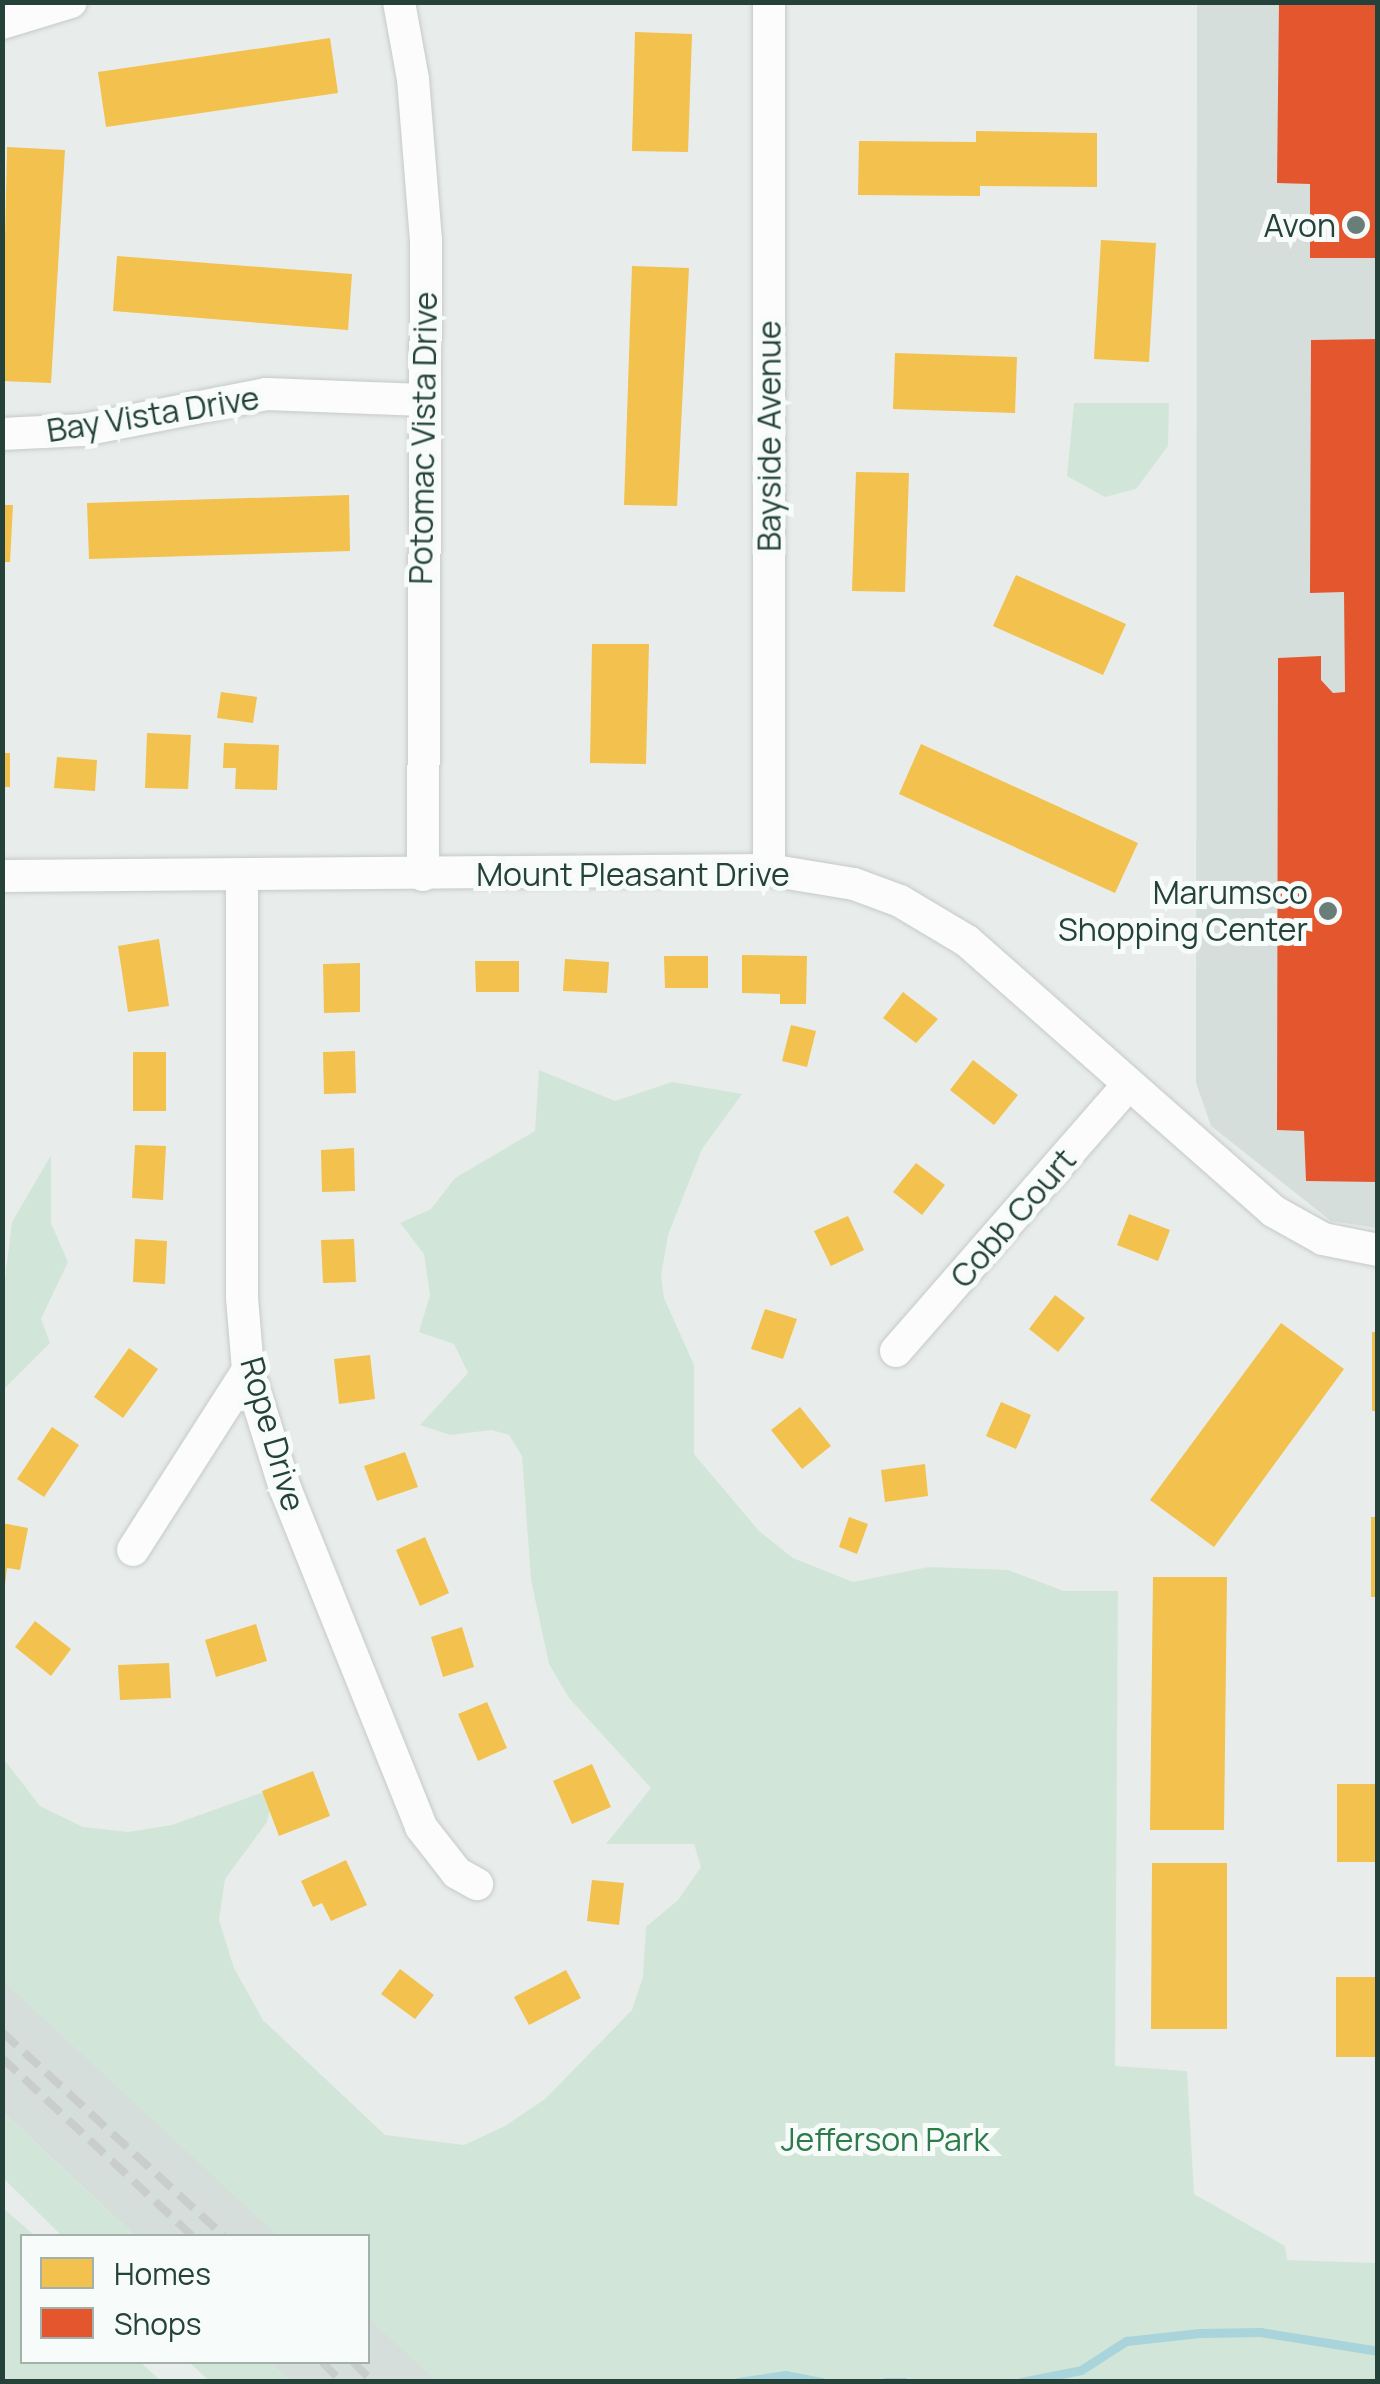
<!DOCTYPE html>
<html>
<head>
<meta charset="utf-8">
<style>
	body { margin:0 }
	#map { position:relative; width:1380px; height:2384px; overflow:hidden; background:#e8edeb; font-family:Manrope,sans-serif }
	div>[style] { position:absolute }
	.built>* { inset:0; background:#d6dedb }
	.green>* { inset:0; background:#d1e6d8 }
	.homes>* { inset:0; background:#f2c14e }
	.shops>* { inset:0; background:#e4572e }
	.stream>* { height:9px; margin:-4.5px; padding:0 4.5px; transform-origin:4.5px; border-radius:4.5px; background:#a9d4db }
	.roads { filter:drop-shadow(0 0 2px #c5cac8) drop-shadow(0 0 2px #c5cac8) }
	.street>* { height:32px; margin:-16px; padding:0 16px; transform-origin:16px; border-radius:16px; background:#fcfcfc }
	.rail>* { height:8px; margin-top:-4px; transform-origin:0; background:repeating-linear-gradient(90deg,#c9cdcc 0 20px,transparent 0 30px) }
	.dots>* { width:28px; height:28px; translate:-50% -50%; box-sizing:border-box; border:5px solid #f7fbf9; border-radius:50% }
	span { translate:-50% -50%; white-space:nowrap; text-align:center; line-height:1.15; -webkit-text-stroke:10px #f7fbf9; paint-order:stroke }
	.poi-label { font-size:32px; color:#24423a }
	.right { translate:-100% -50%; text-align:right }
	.street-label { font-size:32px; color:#24423a }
	.park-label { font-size:32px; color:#2d7a4b }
	.frame { position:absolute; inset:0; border:5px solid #24423a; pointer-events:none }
	.legend { position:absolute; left:20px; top:2234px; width:350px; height:130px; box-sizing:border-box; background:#f7fbf9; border:2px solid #a3b1ad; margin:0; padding:12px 18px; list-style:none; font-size:30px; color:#24423a }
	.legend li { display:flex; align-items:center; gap:20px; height:50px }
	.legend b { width:50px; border:2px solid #a3b1ad }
</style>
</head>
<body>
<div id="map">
	<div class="built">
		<div style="clip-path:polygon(1197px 3px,1377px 3px,1377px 1228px,1331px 1221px,1211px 1126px,1196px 1083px)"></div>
		<div style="clip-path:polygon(2px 1942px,310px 2236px,135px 2236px,3px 2112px)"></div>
		<div style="clip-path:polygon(368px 2291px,452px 2381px,290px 2381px,269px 2362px,368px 2362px)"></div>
	</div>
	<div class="green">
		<div style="clip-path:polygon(1074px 403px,1169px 403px,1168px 446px,1136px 489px,1105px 497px,1067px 476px)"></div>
		<div style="clip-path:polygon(539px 1070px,615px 1101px,672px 1082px,742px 1094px,702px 1149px,668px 1235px,661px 1276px,664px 1298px,694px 1365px,694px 1454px,759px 1531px,793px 1558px,853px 1582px,929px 1567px,1008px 1570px,1064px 1591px,1118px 1591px,1115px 2066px,1187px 2071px,1194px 2194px,1285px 2246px,1287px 2260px,1377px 2263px,1377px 2381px,437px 2381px,368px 2318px,368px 2236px,278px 2236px,3px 1981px,2px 1757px,40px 1806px,83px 1827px,128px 1832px,172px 1825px,275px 1788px,267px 1822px,225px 1879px,219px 1920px,234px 1968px,263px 2020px,385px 2135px,464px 2145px,505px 2126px,545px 2099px,632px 2010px,643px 1976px,646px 1927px,678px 1900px,701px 1867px,694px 1844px,606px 1844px,651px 1788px,569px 1698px,549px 1664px,531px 1580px,522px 1456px,509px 1435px,492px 1430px,450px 1435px,420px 1425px,468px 1373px,454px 1344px,419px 1332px,430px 1295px,424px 1254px,400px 1223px,431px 1209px,455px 1178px,535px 1131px)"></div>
		<div style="clip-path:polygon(51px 1155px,51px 1223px,68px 1262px,41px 1319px,50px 1343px,3px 1390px,3px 1296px,12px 1222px)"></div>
		<div style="clip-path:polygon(3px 2112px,135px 2236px,62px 2236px,3px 2178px)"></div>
		<div style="clip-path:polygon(2px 2207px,35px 2236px,22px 2236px,22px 2362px,140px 2362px,161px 2381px,3px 2381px)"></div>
		<div style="clip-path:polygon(189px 2362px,269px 2362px,290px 2381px,209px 2381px)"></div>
	</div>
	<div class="homes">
		<div style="clip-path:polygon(635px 32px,692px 34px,688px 152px,632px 151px)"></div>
		<div style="clip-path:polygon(330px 38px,338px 93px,106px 127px,98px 72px)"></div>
		<div style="clip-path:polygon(976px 131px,1097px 133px,1097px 187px,980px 186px,980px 196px,858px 195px,859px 141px,976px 142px)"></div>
		<div style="clip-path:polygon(7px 147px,65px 150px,51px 383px,2px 381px)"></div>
		<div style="clip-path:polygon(1101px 240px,1156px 243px,1149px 362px,1094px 359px)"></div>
		<div style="clip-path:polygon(117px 256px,352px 274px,348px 330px,113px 311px)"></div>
		<div style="clip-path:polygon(632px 266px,689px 268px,677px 506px,624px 505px)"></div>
		<div style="clip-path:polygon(895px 353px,1017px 357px,1015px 413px,893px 409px)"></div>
		<div style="clip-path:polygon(856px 472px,909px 473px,905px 592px,852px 591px)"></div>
		<div style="clip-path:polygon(349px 495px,350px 551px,89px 559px,87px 503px)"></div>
		<div style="clip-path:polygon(2px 505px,13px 505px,10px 562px,2px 562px)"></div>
		<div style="clip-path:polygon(1016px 575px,1126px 624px,1103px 675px,993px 626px)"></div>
		<div style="clip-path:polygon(592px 644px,649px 644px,646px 764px,590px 763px)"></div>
		<div style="clip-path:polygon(221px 692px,257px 697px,253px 723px,217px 718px)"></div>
		<div style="clip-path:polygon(147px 733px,191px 735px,188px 789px,145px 788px)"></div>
		<div style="clip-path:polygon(224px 743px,279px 745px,277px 790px,235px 789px,236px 768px,223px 768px)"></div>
		<div style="clip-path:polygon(921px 744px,1138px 843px,1115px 893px,899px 794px)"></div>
		<div style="clip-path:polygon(2px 753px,10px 753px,10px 787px,2px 787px)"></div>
		<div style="clip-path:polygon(57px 757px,97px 760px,95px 791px,54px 788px)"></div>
		<div style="clip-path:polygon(159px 939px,169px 1006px,128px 1012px,118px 946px)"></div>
		<div style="clip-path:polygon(742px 955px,807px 956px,806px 1004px,780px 1004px,780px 994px,742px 993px)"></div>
		<div style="clip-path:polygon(664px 956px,708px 956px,708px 988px,665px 988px)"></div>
		<div style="clip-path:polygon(565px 959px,609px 962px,607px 993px,563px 991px)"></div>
		<div style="clip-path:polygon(475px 961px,519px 961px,519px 992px,476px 992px)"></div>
		<div style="clip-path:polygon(360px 963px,360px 1012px,324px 1013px,323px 964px)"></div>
		<div style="clip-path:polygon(903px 992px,938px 1019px,916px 1043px,883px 1018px)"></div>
		<div style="clip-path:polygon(791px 1025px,816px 1031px,807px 1067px,782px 1061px)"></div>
		<div style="clip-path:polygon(355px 1051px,356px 1093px,324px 1094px,323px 1052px)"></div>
		<div style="clip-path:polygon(133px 1052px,166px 1052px,166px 1111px,133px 1111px)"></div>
		<div style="clip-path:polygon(973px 1060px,1018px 1095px,994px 1125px,950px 1090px)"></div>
		<div style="clip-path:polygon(135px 1145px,166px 1146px,163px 1200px,132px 1198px)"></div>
		<div style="clip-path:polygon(354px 1148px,355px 1191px,322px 1192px,321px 1150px)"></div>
		<div style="clip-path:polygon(916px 1163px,945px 1185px,922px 1215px,893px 1192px)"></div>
		<div style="clip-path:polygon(1129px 1214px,1170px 1230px,1158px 1261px,1117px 1245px)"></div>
		<div style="clip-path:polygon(848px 1216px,864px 1250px,831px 1266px,814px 1231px)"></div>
		<div style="clip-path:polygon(135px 1239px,167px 1241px,165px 1284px,133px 1282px)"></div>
		<div style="clip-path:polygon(354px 1239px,356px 1282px,323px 1283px,321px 1240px)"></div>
		<div style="clip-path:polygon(1055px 1295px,1085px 1318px,1058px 1352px,1029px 1329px)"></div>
		<div style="clip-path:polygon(765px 1309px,797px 1319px,783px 1359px,751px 1349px)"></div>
		<div style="clip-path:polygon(1281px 1323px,1344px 1369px,1214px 1547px,1150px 1500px)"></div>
		<div style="clip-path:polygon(1372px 1332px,1378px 1332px,1378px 1411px,1372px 1411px)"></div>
		<div style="clip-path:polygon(129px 1348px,158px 1369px,123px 1418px,94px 1397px)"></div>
		<div style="clip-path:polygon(370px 1355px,375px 1399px,339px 1404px,334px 1359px)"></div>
		<div style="clip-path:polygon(1001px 1402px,1031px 1415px,1016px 1449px,986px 1436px)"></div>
		<div style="clip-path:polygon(800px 1407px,831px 1446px,802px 1469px,771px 1430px)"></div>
		<div style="clip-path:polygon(52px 1427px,79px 1445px,44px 1497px,17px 1479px)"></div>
		<div style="clip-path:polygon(405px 1452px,418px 1487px,377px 1501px,364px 1466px)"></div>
		<div style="clip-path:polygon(925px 1464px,928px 1496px,885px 1502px,881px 1470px)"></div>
		<div style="clip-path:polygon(849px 1517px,868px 1524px,857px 1554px,839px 1547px)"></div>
		<div style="clip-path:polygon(1371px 1517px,1378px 1517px,1378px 1597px,1371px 1597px)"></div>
		<div style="clip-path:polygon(2px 1523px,28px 1528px,20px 1570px,7px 1568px,5px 1585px)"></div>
		<div style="clip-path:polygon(425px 1537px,449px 1593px,420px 1606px,396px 1550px)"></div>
		<div style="clip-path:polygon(1153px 1577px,1227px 1577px,1224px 1830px,1150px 1830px)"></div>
		<div style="clip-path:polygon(35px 1621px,71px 1649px,51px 1676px,15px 1647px)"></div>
		<div style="clip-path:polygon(256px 1624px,267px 1661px,216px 1677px,205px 1640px)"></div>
		<div style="clip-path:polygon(462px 1627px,474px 1667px,443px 1677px,431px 1637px)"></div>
		<div style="clip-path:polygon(169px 1663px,171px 1698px,120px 1700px,118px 1665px)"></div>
		<div style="clip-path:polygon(487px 1702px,507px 1748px,478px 1761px,458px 1714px)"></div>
		<div style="clip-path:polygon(592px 1764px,611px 1807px,572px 1824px,553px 1781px)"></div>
		<div style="clip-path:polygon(313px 1771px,330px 1816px,279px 1836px,262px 1791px)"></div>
		<div style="clip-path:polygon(1337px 1784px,1378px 1784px,1378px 1862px,1337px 1862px)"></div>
		<div style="clip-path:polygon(346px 1860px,367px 1905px,331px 1921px,322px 1903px,313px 1907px,301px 1881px)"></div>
		<div style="clip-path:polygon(1152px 1863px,1227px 1863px,1227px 2029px,1151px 2029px)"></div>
		<div style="clip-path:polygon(592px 1880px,624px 1883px,619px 1925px,587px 1921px)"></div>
		<div style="clip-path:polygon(400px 1969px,434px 1995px,415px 2019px,381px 1994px)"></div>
		<div style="clip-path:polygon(566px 1970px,581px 1998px,529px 2025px,514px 1997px)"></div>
		<div style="clip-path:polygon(1336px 1977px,1378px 1977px,1378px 2057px,1336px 2057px)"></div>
	</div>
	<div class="shops">
		<div style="clip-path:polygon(1279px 2px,1378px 2px,1378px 258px,1310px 258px,1310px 184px,1277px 183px)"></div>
		<div style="clip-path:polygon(1378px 339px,1378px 1182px,1306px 1181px,1304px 1131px,1277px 1130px,1278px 658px,1321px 656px,1321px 680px,1333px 693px,1345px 692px,1344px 592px,1310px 593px,1311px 340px)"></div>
	</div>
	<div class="stream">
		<div style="left:738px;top:2382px;width:48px;rotate:-8.5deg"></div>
		<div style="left:785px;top:2375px;width:38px;rotate:11deg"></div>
		<div style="left:886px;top:2382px;width:18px"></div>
		<div style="left:1021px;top:2382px;width:61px;rotate:-11.3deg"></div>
		<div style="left:1081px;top:2370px;width:54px;rotate:-32.8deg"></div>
		<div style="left:1126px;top:2341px;width:74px;rotate:-6.2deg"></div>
		<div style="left:1200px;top:2333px;width:60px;rotate:-1deg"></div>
		<div style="left:1260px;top:2332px;width:120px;rotate:9.1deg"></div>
	</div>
	<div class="roads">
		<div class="street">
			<div style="left:399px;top:2px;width:78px;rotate:79.7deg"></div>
			<div style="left:413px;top:79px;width:162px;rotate:85.4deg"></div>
			<div style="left:426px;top:240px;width:635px;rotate:90.27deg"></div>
			<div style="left:769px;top:2px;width:868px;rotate:90deg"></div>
			<div style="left:2px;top:23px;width:72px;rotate:-16.9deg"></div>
			<div style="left:2px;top:434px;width:81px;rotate:-2.8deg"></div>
			<div style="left:83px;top:430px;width:187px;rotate:-11.1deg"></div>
			<div style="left:266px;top:394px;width:157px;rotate:2.2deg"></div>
			<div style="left:2px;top:876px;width:767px;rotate:-0.45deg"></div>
			<div style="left:769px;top:870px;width:86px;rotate:9.4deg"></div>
			<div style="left:854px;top:884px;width:49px;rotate:20.3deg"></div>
			<div style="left:900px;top:901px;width:78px;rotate:30.8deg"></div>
			<div style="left:967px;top:941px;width:408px;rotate:41.4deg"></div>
			<div style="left:1273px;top:1211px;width:57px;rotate:29.2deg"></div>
			<div style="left:1323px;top:1239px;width:56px;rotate:11.3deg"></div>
			<div style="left:242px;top:876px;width:422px;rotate:90deg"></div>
			<div style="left:242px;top:1298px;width:72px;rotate:85.2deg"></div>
			<div style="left:248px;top:1370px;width:124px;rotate:72.6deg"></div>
			<div style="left:285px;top:1488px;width:365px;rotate:68.1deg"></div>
			<div style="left:421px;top:1827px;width:58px;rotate:52deg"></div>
			<div style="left:457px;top:1873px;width:23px;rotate:29deg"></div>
			<div style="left:896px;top:1351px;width:354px;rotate:-48.9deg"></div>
			<div style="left:133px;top:1550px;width:214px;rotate:-57.4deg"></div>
		</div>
	</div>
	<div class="rail">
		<div style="left:2px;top:2032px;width:301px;rotate:42.6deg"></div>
		<div style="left:2px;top:2058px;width:260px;rotate:43.1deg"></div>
		<div style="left:322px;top:2362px;width:28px;rotate:45deg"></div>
		<div style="left:353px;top:2362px;width:28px;rotate:45deg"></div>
	</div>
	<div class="dots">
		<div style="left:1356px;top:225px;background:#697e78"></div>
		<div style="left:1328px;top:911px;background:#697e78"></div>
	</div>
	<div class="poi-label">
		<span class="right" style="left:1336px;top:225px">Avon</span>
		<span class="right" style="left:1308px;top:911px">Marumsco<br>Shopping Center</span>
	</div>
	<div class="street-label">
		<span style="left:153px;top:414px;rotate:-9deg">Bay Vista Drive</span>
		<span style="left:769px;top:436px;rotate:-90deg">Bayside Avenue</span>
		<span style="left:423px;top:438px;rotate:-89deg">Potomac Vista Drive</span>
		<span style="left:633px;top:874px">Mount Pleasant Drive</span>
		<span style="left:1013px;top:1218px;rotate:-49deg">Cobb Court</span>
		<span style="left:273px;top:1434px;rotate:74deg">Rope Drive</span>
	</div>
	<div class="park-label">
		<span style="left:885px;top:2139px">Jefferson Park</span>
	</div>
	<div class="frame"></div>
	<ul class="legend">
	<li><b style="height:28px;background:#f2c14e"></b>Homes</li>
	<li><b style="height:28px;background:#e4572e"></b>Shops</li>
	</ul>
</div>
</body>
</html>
